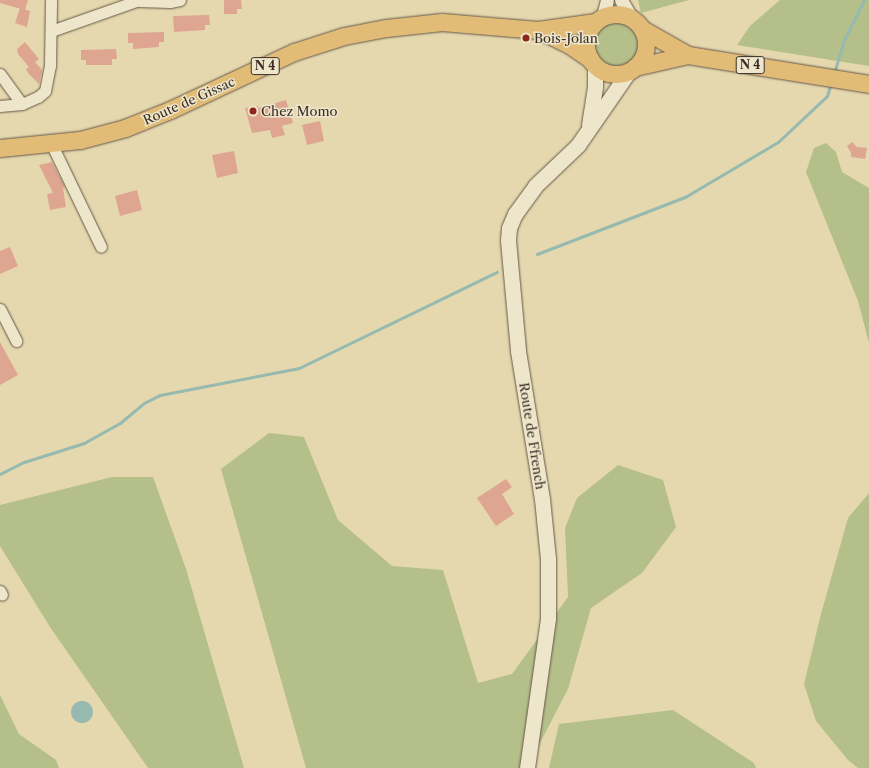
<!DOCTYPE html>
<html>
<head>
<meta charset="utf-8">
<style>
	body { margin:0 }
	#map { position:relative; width:869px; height:768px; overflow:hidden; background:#e5d8ae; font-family:"Libre Caslon Text",serif }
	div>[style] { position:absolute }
	.green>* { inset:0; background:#b4bf8a }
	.round { border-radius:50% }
	.water>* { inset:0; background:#96b9b0 }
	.stream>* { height:3px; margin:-1.5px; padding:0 1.5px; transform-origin:1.5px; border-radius:1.5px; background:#96b9b0 }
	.building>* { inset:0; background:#dea691 }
	.roads { filter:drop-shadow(0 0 1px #655849) drop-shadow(0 0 1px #655849) }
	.minor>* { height:11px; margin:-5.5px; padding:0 5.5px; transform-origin:5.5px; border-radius:5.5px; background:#eee6ca }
	.tertiary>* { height:13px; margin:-6.5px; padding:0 6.5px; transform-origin:6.5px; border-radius:6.5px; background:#eee6ca }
	.secondary>* { height:15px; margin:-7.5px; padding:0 7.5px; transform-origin:7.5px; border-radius:7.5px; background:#eee6ca }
	.primary>* { height:17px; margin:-8.5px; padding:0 8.5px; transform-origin:8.5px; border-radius:8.5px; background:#e2bc77 }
	.primary>.ring { margin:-8.5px; padding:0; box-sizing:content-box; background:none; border:17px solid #e2bc77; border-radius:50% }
	.dots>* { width:11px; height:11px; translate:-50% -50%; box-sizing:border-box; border:2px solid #eee6ca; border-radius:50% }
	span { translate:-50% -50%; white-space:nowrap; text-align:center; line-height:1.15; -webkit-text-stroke:3px #eee6ca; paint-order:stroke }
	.shield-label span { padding:1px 3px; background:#eee6ca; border:1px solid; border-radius:3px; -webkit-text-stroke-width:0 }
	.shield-label { font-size:12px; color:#3a2d27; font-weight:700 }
	.poi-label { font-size:13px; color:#3a2d27 }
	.left { translate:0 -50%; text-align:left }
	.street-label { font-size:13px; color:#3a2d27 }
</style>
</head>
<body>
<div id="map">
	<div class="green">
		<div style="clip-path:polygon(638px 0,689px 0,641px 13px)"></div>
		<div style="clip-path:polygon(780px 0,869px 0,869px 66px,737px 45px,750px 26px)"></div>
		<div class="round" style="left:591px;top:19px;width:48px;height:48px"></div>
		<div style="clip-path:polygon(826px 143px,836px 152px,842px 172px,869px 188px,869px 343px,858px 301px,806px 172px,814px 148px)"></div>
		<div style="clip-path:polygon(269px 433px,304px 437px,338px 520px,392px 566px,443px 570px,478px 683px,512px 674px,568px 597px,565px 528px,577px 498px,618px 465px,663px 480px,676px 527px,642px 573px,591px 608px,568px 689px,527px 768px,306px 768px,221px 469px)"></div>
		<div style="clip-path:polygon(112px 477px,153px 477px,186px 569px,244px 768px,148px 768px,50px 627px,0 546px,0 505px)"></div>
		<div style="clip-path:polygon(869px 493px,869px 768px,858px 768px,848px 760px,816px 721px,804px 684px,821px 614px,848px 518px)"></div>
		<div style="clip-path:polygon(0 695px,19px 734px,56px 760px,59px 768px,0 768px)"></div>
		<div style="clip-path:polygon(673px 710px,754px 763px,756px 768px,549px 768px,559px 724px)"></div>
	</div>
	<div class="water">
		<div class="round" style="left:71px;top:701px;width:22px;height:22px"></div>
	</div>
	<div class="stream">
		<div style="left:834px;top:73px;width:37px;rotate:-73deg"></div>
		<div style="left:845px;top:38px;width:42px;rotate:-63.4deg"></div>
		<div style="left:537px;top:254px;width:159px;rotate:-21.1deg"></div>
		<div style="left:685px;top:197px;width:108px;rotate:-30.6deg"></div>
		<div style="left:778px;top:142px;width:67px;rotate:-43.2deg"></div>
		<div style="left:827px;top:96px;width:14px;rotate:-73deg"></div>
		<div style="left:0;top:474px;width:27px;rotate:-27deg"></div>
		<div style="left:24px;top:462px;width:63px;rotate:-17.6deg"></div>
		<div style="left:84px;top:443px;width:41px;rotate:-29.1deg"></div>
		<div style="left:120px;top:423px;width:31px;rotate:-40deg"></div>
		<div style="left:144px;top:403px;width:18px;rotate:-27deg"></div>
		<div style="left:160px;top:395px;width:142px;rotate:-11deg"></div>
		<div style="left:299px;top:368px;width:220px;rotate:-25.9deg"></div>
	</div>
	<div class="building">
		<div style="clip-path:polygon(0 0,28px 0,25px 10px,0 3px)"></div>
		<div style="clip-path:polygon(224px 0,241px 0,242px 9px,237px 9px,237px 14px,224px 14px)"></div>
		<div style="clip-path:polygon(20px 8px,30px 11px,27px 27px,15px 23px)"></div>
		<div style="clip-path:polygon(209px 15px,210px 25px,205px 25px,205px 30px,174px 32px,173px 16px)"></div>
		<div style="clip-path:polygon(164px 32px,164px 42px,159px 42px,159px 47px,133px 49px,133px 43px,128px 43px,128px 33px)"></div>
		<div style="clip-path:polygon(25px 42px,39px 59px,33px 64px,35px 62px,42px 70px,39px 84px,28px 73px,26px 69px,29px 67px,18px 54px,17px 49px)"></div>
		<div style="clip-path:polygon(116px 49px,117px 59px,112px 59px,112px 65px,86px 65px,86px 60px,81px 60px,81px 50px)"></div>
		<div style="clip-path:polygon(286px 100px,293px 123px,282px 126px,285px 135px,272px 138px,270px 130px,252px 133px,245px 108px,258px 106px,258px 108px)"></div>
		<div style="clip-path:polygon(320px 121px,324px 141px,307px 145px,302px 125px)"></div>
		<div style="clip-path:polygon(852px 142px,857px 147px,867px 148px,865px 159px,851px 157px,851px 153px,847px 146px)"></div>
		<div style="clip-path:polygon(234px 151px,238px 173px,217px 178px,212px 155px)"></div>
		<div style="clip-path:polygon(52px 162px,65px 187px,63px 188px,66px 207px,50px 210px,47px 194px,53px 193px,39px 165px)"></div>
		<div style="clip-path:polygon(137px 190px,142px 210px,120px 216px,115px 196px)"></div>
		<div style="clip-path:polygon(10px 247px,18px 266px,0 274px,0 251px)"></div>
		<div style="clip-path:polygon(0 342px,18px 375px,0 385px)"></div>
		<div style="clip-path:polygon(506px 479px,512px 487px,502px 494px,514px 514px,496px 526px,477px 498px)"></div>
	</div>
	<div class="roads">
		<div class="minor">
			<div style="left:140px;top:1px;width:30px;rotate:2deg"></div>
			<div style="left:170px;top:2px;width:10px;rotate:-11deg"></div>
			<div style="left:51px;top:31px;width:93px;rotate:-19.4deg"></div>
			<div style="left:0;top:74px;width:37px;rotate:54deg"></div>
			<div style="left:0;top:106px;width:22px;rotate:-5deg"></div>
			<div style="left:22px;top:104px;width:17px;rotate:-24deg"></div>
			<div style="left:38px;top:97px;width:9px;rotate:-41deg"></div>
			<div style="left:45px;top:91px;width:25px;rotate:-79deg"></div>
			<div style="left:50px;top:66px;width:66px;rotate:-89.1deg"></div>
			<div style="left:51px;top:143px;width:115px;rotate:64.3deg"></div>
			<div style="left:0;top:309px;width:36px;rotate:63deg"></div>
			<div style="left:0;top:591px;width:4px;rotate:63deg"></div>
		</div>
		<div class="tertiary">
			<div style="left:621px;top:0;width:22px;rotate:60deg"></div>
			<div style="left:603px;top:16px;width:16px;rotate:-76deg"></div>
		</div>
		<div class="secondary">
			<div style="left:589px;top:125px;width:39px;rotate:-81deg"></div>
			<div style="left:595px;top:86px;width:21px;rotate:-90deg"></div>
			<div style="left:527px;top:768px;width:150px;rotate:-82deg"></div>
			<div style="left:548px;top:619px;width:60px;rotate:-90deg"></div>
			<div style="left:548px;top:559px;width:60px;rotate:-95.7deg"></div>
			<div style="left:542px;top:499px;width:151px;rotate:-99.2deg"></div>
			<div style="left:518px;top:350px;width:110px;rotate:-95.2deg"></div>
			<div style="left:508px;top:240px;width:12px;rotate:-85deg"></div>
			<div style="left:509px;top:228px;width:15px;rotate:-67deg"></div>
			<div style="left:515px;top:214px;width:34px;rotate:-54deg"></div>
			<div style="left:535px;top:186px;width:59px;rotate:-43.6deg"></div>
			<div style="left:578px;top:145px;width:90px;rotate:-55.4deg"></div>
		</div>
		<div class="primary">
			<div class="ring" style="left:586px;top:14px;width:43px;height:43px"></div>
			<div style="left:642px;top:29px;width:53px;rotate:29.5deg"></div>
			<div style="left:688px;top:55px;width:183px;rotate:9.1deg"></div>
			<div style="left:539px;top:30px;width:32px;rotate:26deg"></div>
			<div style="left:568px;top:44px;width:27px;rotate:34deg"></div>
			<div style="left:635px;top:67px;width:54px;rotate:-12.8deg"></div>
			<div style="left:0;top:148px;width:80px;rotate:-5.7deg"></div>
			<div style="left:80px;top:140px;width:47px;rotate:-14.9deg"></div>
			<div style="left:125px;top:128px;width:48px;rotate:-21.8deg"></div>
			<div style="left:170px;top:110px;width:137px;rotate:-25.1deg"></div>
			<div style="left:294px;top:52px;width:52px;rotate:-17.7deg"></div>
			<div style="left:344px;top:36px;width:43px;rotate:-10.8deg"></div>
			<div style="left:386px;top:28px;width:56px;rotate:-6.1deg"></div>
			<div style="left:442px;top:22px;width:96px;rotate:4.8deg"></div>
			<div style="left:538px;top:30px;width:58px;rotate:-8deg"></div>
		</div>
	</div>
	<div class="dots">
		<div style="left:526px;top:38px;background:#8f2418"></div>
		<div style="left:253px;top:111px;background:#8f2418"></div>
	</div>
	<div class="shield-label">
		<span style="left:750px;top:65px">N 4</span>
		<span style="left:265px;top:66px">N 4</span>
	</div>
	<div class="poi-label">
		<span class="left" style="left:534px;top:38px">Bois-Jolan</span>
		<span class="left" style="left:261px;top:111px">Chez Momo</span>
	</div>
	<div class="street-label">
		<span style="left:189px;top:101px;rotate:-24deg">Route de Gissac</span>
		<span style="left:532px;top:436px;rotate:81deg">Route de Ffrench</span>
	</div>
</div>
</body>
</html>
